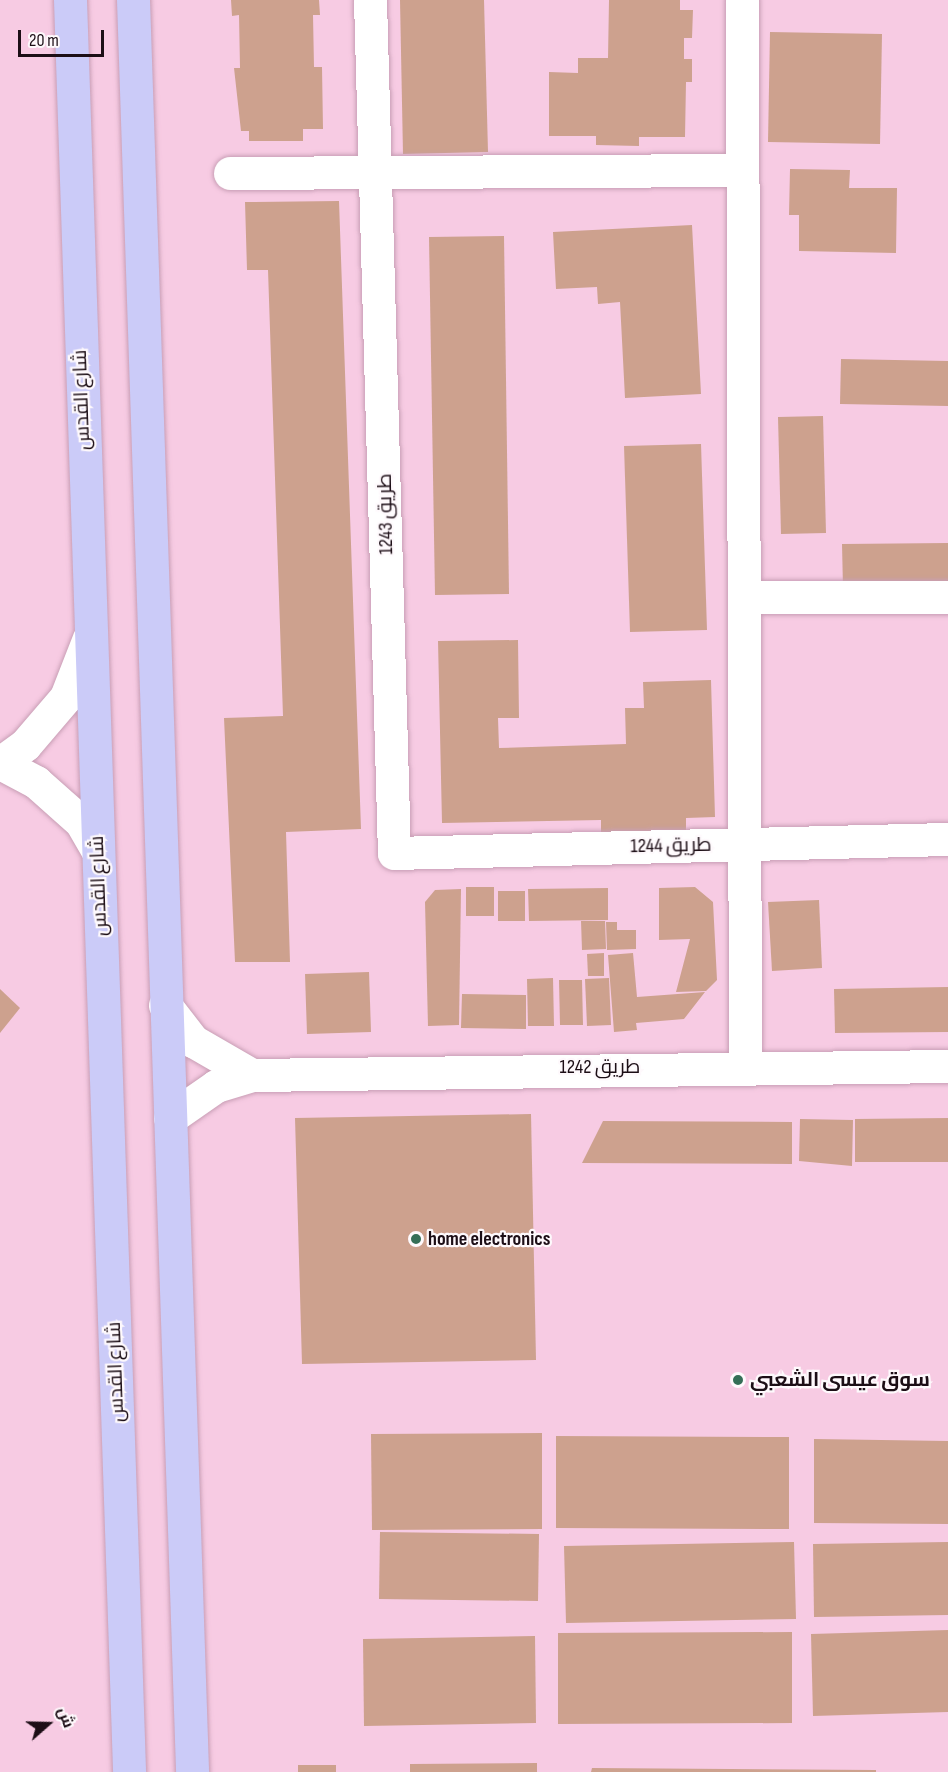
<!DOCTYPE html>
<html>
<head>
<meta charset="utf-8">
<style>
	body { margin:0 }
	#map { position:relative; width:948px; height:1772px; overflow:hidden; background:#f7cbe3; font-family:"Sofia Sans Condensed",Cairo,sans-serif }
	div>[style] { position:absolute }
	.building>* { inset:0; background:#cda18e }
	.roads { filter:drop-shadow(0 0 2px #c89eb5) drop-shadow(0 0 2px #c89eb5) }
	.minor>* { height:33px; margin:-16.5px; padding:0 16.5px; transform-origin:16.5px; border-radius:16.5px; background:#fff }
	.major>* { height:33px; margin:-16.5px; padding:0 16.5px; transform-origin:16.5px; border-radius:16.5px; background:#cbcbf8 }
	.dots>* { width:16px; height:16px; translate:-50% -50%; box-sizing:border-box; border:3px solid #fef9fc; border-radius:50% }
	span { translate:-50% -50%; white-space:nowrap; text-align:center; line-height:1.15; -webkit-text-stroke:4.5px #fef9fc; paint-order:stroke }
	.street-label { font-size:20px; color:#1c0e16 }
	.poi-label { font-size:20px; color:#1c0e16; font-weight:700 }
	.left { translate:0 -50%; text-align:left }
	.north { position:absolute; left:18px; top:1694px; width:60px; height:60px; -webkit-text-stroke:4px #fef9fc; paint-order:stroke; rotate:70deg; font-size:16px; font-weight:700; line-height:24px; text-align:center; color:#1c0e16 }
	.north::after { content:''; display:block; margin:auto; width:21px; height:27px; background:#1c0e16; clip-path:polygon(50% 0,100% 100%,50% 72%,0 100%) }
	.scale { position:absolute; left:18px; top:30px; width:86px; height:27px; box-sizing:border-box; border:3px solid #1c0e16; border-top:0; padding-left:8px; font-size:18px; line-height:21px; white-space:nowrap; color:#1c0e16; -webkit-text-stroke:4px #fef9fc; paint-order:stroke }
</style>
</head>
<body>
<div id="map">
	<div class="building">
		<div style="clip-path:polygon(231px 0,319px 0,320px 15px,313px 15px,314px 67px,322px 67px,323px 129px,303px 129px,303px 141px,249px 141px,249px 131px,241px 131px,234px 68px,240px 68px,239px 15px,232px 16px)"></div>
		<div style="clip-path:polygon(400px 0,484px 0,488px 152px,403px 154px)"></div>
		<div style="clip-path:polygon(609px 0,680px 0,680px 10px,693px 10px,692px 38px,684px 38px,684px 59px,692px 59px,692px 82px,686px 82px,685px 137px,639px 137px,639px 146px,596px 145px,596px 136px,549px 136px,549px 72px,578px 73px,578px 58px,608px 58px)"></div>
		<div style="clip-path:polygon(770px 32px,882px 34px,880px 144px,768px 142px)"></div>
		<div style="clip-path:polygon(790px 169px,850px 170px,849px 188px,897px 188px,896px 253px,799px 251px,799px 215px,789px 215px)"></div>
		<div style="clip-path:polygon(339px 201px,361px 829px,286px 832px,290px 962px,235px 962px,224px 718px,283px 716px,268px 270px,247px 270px,245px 202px)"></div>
		<div style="clip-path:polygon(692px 225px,701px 394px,625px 398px,620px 302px,598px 304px,597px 287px,556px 289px,553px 232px)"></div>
		<div style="clip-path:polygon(504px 236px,509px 594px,435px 595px,429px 237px)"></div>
		<div style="clip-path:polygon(841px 359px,948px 361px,948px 406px,840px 404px)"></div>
		<div style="clip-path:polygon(823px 416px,826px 533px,781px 534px,778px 417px)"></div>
		<div style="clip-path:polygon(701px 444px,707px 630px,630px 632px,624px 446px)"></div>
		<div style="clip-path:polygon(948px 543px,948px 587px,843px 588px,842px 544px)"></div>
		<div style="clip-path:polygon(518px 640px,519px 718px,498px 718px,499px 748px,626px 744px,625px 708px,644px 708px,643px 682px,711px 680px,715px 817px,686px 818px,686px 839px,601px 841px,601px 820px,442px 823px,438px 641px)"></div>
		<div style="clip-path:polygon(466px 887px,494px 887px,494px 916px,466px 916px)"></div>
		<div style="clip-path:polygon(695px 887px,713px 902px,717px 980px,706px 991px,676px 992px,690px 939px,659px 940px,659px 888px)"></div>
		<div style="clip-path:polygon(608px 888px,608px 920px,529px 921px,528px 889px)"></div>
		<div style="clip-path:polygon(461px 889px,459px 1025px,428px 1026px,425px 902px,435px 890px)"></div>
		<div style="clip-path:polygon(498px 891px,525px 891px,525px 921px,498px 921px)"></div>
		<div style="clip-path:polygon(819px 900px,822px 968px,772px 971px,768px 902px)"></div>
		<div style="clip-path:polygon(581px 921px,605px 921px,606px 949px,582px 950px)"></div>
		<div style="clip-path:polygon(606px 922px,617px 922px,617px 930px,636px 930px,636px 949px,607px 950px)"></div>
		<div style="clip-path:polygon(604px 953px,604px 976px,588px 976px,587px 954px)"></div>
		<div style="clip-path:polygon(633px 953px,637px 997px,705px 992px,684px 1019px,636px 1023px,637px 1030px,614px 1032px,608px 955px)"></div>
		<div style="clip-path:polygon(369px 972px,371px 1032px,307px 1034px,305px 974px)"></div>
		<div style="clip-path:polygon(553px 978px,554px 1026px,528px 1026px,527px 979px)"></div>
		<div style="clip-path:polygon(609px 978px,611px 1025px,587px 1026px,585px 979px)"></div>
		<div style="clip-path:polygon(559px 980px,582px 980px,583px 1025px,560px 1025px)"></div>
		<div style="clip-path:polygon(948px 987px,948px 1032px,835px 1033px,834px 989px)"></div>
		<div style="clip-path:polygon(0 989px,20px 1008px,0 1033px)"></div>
		<div style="clip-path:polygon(462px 994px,526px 995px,526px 1029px,461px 1028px)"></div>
		<div style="clip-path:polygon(531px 1114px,536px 1360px,302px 1364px,295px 1118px)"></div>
		<div style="clip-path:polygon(948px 1118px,948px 1162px,855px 1162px,855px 1119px)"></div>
		<div style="clip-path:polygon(800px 1119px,853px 1120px,852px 1166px,799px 1161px)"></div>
		<div style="clip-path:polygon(603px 1121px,792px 1122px,792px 1164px,582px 1163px)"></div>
		<div style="clip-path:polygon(542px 1433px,542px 1529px,372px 1530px,371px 1434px)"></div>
		<div style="clip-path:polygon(556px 1436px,789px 1437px,789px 1529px,556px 1528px)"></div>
		<div style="clip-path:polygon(814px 1439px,948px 1441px,948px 1524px,814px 1523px)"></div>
		<div style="clip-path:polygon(380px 1532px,539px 1534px,538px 1601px,379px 1599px)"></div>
		<div style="clip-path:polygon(794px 1542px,796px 1619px,566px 1623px,564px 1546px)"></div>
		<div style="clip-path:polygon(948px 1542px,948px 1615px,814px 1617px,813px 1544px)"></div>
		<div style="clip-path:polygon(948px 1630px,948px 1712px,813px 1716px,811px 1634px)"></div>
		<div style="clip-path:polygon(792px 1632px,792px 1723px,558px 1724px,558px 1633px)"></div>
		<div style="clip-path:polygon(535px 1636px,536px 1723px,364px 1726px,363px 1639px)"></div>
		<div style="clip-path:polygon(537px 1763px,537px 1772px,410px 1772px,410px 1764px)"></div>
		<div style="clip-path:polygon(298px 1765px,336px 1765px,336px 1772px,298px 1772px)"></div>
		<div style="clip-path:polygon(592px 1768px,876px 1770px,876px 1772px,591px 1772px)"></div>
	</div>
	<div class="roads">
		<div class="minor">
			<div style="left:370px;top:0;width:853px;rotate:88.39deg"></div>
			<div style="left:394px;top:853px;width:554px;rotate:-1.45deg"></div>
			<div style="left:742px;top:0;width:1066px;rotate:89.84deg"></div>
			<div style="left:230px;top:173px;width:512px;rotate:-0.34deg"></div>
			<div style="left:744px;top:597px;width:204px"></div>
			<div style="left:0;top:763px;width:31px;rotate:-36deg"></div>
			<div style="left:25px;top:745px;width:63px;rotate:-49.5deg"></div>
			<div style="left:66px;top:697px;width:63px;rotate:-68.7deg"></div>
			<div style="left:0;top:763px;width:41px;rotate:27.8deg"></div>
			<div style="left:36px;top:782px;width:60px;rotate:41.6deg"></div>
			<div style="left:81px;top:822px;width:34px;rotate:60deg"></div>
			<div style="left:165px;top:1005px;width:46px;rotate:52.1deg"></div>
			<div style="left:193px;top:1041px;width:68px;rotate:30deg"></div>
			<div style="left:170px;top:1118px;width:56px;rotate:-34.8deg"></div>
			<div style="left:216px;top:1086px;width:38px;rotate:-17deg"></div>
			<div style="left:252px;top:1075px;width:696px;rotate:-0.74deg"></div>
		</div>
		<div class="major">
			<div style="left:70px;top:0;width:1773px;rotate:88.09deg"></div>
			<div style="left:133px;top:0;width:1773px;rotate:88.09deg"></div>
		</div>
	</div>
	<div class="dots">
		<div style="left:416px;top:1239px;background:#356e57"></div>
		<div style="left:738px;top:1380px;background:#356e57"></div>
	</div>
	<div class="street-label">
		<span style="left:82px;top:400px;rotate:-92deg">شارع القدس</span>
		<span style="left:386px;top:514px;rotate:-91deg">طريق 1243</span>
		<span style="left:671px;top:846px;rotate:-1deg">طريق 1244</span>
		<span style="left:99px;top:886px;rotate:-92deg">شارع القدس</span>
		<span style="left:600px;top:1067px">طريق 1242</span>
		<span style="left:116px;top:1372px;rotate:-92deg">شارع القدس</span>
	</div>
	<div class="poi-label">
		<span class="left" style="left:428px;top:1239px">home electronics</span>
		<span class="left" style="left:750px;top:1380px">سوق عيسى الشعبي</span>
	</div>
	<div class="north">ش</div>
	<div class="scale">20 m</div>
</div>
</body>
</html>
